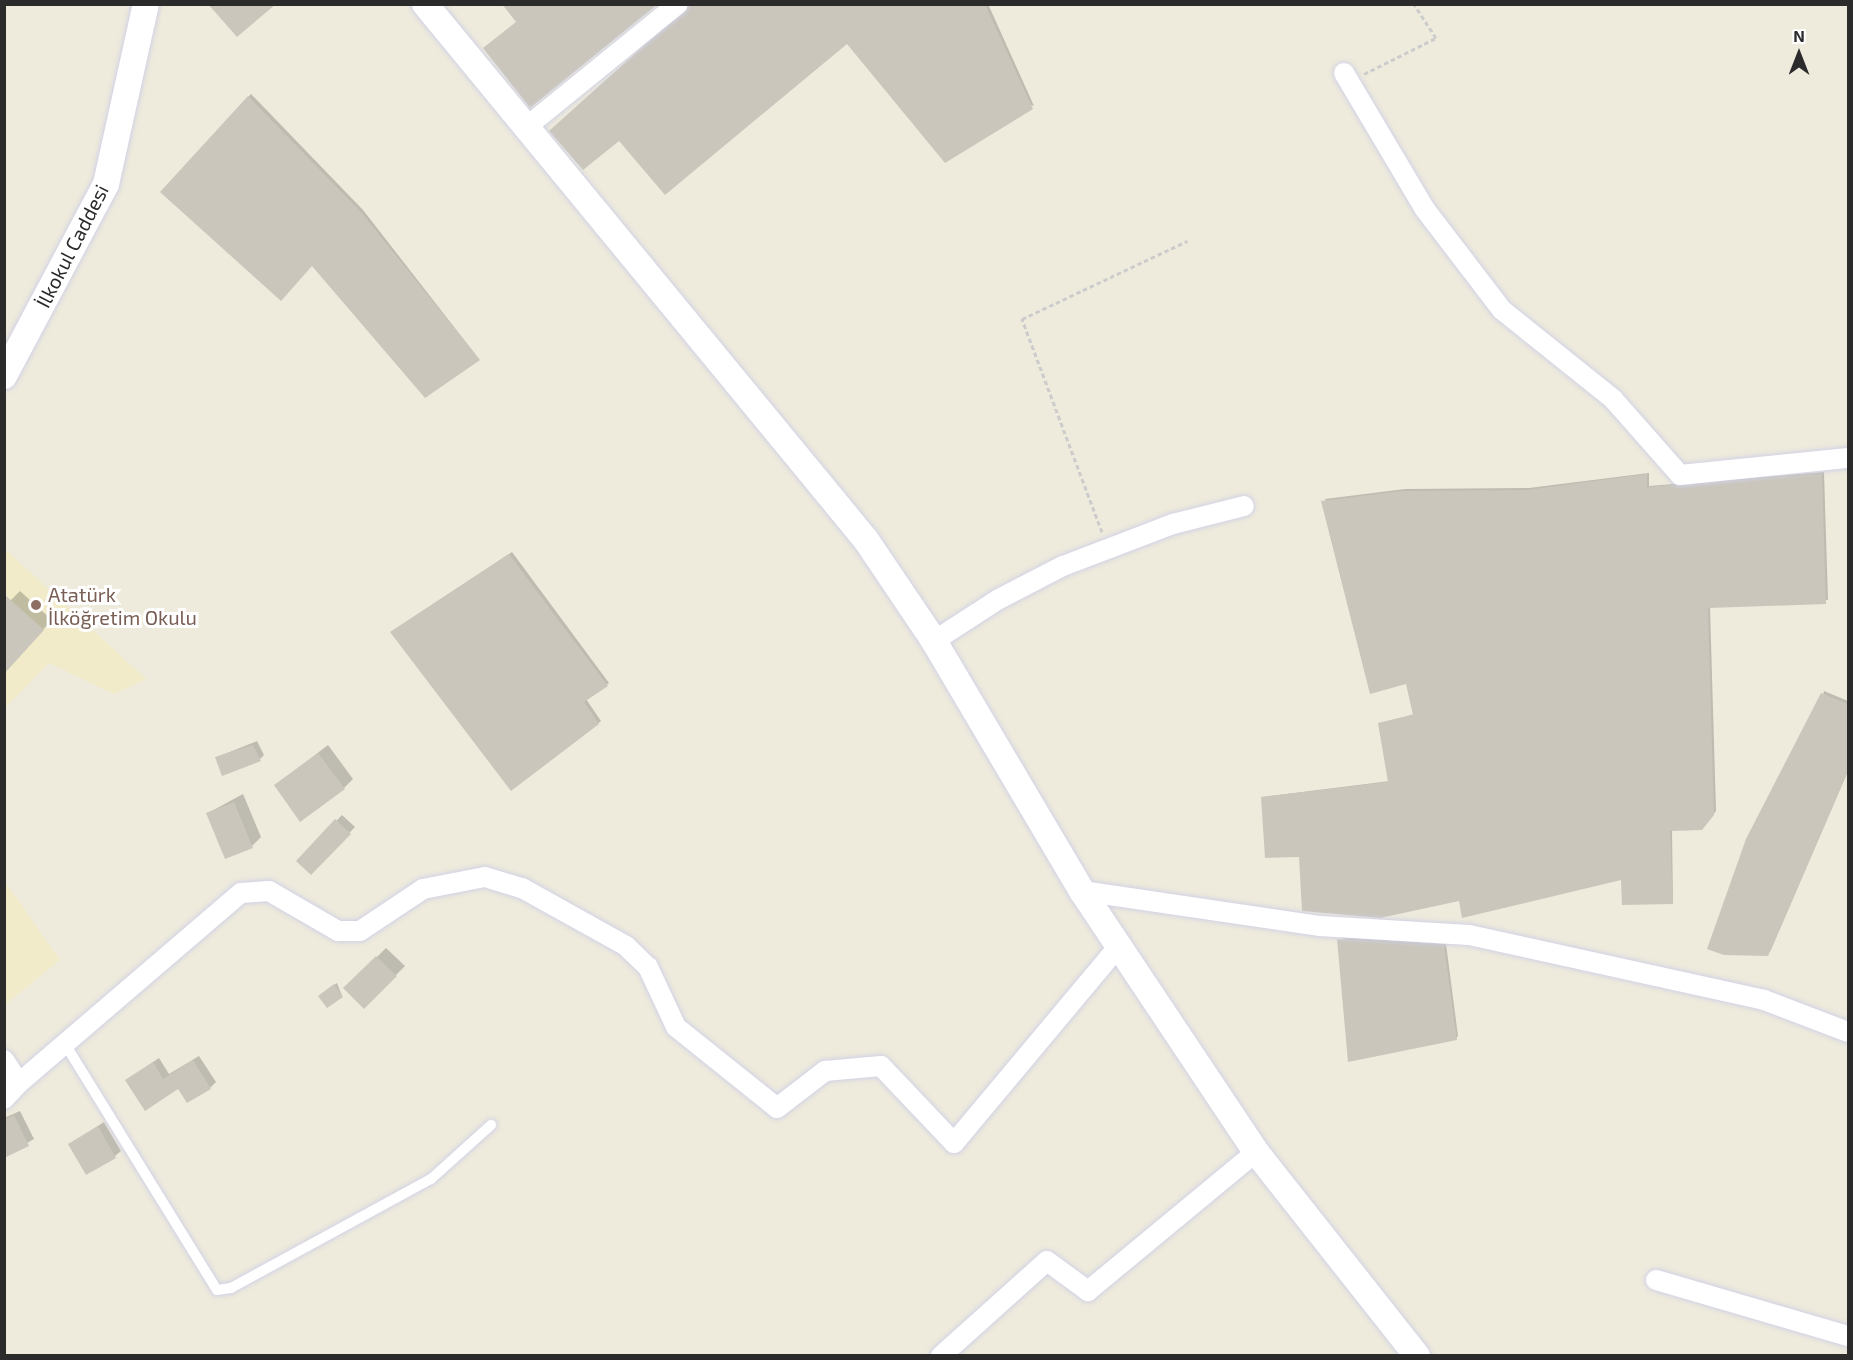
<!DOCTYPE html>
<html>
<head>
<meta charset="utf-8">
<style>
	body { margin:0 }
	#map { position:relative; width:1853px; height:1360px; overflow:hidden; background:#eeeadc; font-family:"Exo 2",sans-serif }
	div>[style] { position:absolute }
	.education>* { inset:0; background:#f1ebca }
	.shadow>* { inset:0; background:#0003 }
	.building>* { inset:0; background:#cac6bc }
	.path>* { height:3px; margin-top:-1.5px; transform-origin:0; background:repeating-linear-gradient(90deg,#ccc 0 4.5px,transparent 0 7.5px) }
	.roads { filter:drop-shadow(0 0 2px #d1d2e5) drop-shadow(0 0 2px #d1d2e5) }
	.service>* { height:10px; margin:-5px; padding:0 5px; transform-origin:5px; border-radius:5px; background:#fff }
	.minor>* { height:20px; margin:-10px; padding:0 10px; transform-origin:10px; border-radius:10px; background:#fff }
	.tertiary>* { height:26px; margin:-13px; padding:0 13px; transform-origin:13px; border-radius:13px; background:#fff }
	.dots>* { width:16px; height:16px; translate:-50% -50%; box-sizing:border-box; border:3px solid #fff; border-radius:50% }
	span { translate:-50% -50%; white-space:nowrap; text-align:center; line-height:1.15; -webkit-text-stroke:6px #fff; paint-order:stroke }
	.street-label { font-size:20px; color:#2b2b2b }
	.education-label { font-size:20px; color:#785e54 }
	.left { translate:0 -50%; text-align:left }
	.frame { position:absolute; inset:0; border:6px solid #2b2b2b; pointer-events:none }
	.north { position:absolute; left:1769px; top:24px; width:60px; height:60px; -webkit-text-stroke:4px #fff; paint-order:stroke; rotate:0deg; font-size:16px; font-weight:700; line-height:24px; text-align:center; color:#2b2b2b }
	.north::after { content:''; display:block; margin:auto; width:21px; height:27px; background:#2b2b2b; clip-path:polygon(50% 0,100% 100%,50% 72%,0 100%) }
</style>
</head>
<body>
<div id="map">
	<div class="education">
		<div style="clip-path:polygon(4px 548px,146px 679px,114px 694px,49px 663px,5px 708px)"></div>
		<div style="clip-path:polygon(4px 880px,60px 960px,5px 1005px,4px 1005px)"></div>
	</div>
	<div class="shadow">
		<div style="clip-path:polygon(688px 4px,988px 4px,1034px 106px,847px 42px,620px 139px)"></div>
		<div style="clip-path:polygon(251px 94px,363px 210px,479px 359px,425px 396px,312px 264px,162px 192px)"></div>
		<div style="clip-path:polygon(1824px 472px,1828px 600px,1710px 607px,1716px 811px,1704px 825px,1672px 829px,1673px 903px,1623px 878px,1300px 855px,1263px 797px,1390px 781px,1380px 723px,1415px 714px,1407px 683px,1325px 499px,1405px 489px,1529px 488px,1649px 473px,1649px 486px)"></div>
		<div style="clip-path:polygon(512px 552px,609px 683px,586px 699px,601px 721px,511px 789px,394px 630px)"></div>
		<div style="clip-path:polygon(20px 591px,52px 620px,4px 672px,4px 607px)"></div>
		<div style="clip-path:polygon(1824px 691px,1848px 701px,1848px 771px,1770px 952px)"></div>
		<div style="clip-path:polygon(257px 741px,264px 755px,260px 759px,217px 757px)"></div>
		<div style="clip-path:polygon(328px 745px,353px 779px,344px 788px,276px 785px)"></div>
		<div style="clip-path:polygon(243px 794px,261px 837px,252px 846px,208px 813px)"></div>
		<div style="clip-path:polygon(342px 815px,355px 827px,311px 873px,298px 861px)"></div>
		<div style="clip-path:polygon(1341px 937px,1446px 944px,1458px 1036px,1456px 1038px)"></div>
		<div style="clip-path:polygon(386px 948px,405px 966px,364px 1007px,346px 988px)"></div>
		<div style="clip-path:polygon(337px 983px,342px 996px,323px 993px)"></div>
		<div style="clip-path:polygon(199px 1056px,216px 1082px,210px 1088px,127px 1080px,159px 1058px,169px 1074px)"></div>
		<div style="clip-path:polygon(20px 1111px,34px 1139px,8px 1154px,4px 1118px)"></div>
		<div style="clip-path:polygon(104px 1122px,121px 1151px,115px 1156px,70px 1144px)"></div>
	</div>
	<div class="building">
		<div style="clip-path:polygon(208px 4px,276px 4px,237px 37px)"></div>
		<div style="clip-path:polygon(502px 4px,658px 4px,530px 108px,483px 48px,516px 22px)"></div>
		<div style="clip-path:polygon(690px 4px,985px 4px,1033px 109px,945px 163px,847px 44px,665px 195px,619px 141px,583px 170px,549px 131px)"></div>
		<div style="clip-path:polygon(248px 96px,361px 212px,480px 360px,425px 398px,312px 266px,281px 301px,160px 192px)"></div>
		<div style="clip-path:polygon(1647px 474px,1647px 487px,1822px 474px,1826px 604px,1708px 608px,1714px 815px,1702px 830px,1670px 831px,1673px 904px,1622px 905px,1621px 880px,1462px 918px,1459px 901px,1380px 918px,1302px 911px,1299px 857px,1265px 858px,1261px 797px,1388px 782px,1378px 723px,1413px 715px,1406px 684px,1370px 694px,1321px 501px,1401px 491px,1526px 490px)"></div>
		<div style="clip-path:polygon(509px 554px,608px 686px,584px 702px,599px 724px,511px 791px,390px 632px)"></div>
		<div style="clip-path:polygon(4px 594px,44px 630px,4px 674px)"></div>
		<div style="clip-path:polygon(1821px 693px,1848px 704px,1848px 771px,1768px 956px,1724px 955px,1707px 949px,1746px 839px)"></div>
		<div style="clip-path:polygon(253px 745px,261px 761px,222px 776px,215px 757px)"></div>
		<div style="clip-path:polygon(318px 753px,345px 789px,300px 822px,274px 785px)"></div>
		<div style="clip-path:polygon(234px 802px,253px 848px,225px 859px,206px 813px)"></div>
		<div style="clip-path:polygon(335px 819px,351px 834px,311px 875px,296px 861px)"></div>
		<div style="clip-path:polygon(1337px 939px,1444px 946px,1457px 1040px,1348px 1062px)"></div>
		<div style="clip-path:polygon(376px 956px,397px 976px,364px 1009px,343px 988px)"></div>
		<div style="clip-path:polygon(334px 984px,343px 997px,327px 1008px,318px 996px)"></div>
		<div style="clip-path:polygon(193px 1060px,211px 1089px,187px 1103px,178px 1089px,145px 1111px,125px 1080px,153px 1062px,163px 1079px)"></div>
		<div style="clip-path:polygon(14px 1115px,29px 1146px,4px 1158px,4px 1120px)"></div>
		<div style="clip-path:polygon(98px 1126px,116px 1158px,86px 1175px,68px 1144px)"></div>
	</div>
	<div class="path">
		<div style="left:1364px;top:74px;width:80px;rotate:-26.6deg"></div>
		<div style="left:1436px;top:38px;width:40px;rotate:-122.9deg"></div>
		<div style="left:1102px;top:532px;width:228px;rotate:-110.6deg"></div>
		<div style="left:1022px;top:319px;width:183px;rotate:-25.3deg"></div>
	</div>
	<div class="roads">
		<div class="service">
			<div style="left:65px;top:1044px;width:289px;rotate:58.3deg"></div>
			<div style="left:217px;top:1290px;width:14px;rotate:-8deg"></div>
			<div style="left:231px;top:1288px;width:228px;rotate:-28.6deg"></div>
			<div style="left:431px;top:1179px;width:81px;rotate:-42deg"></div>
		</div>
		<div class="minor">
			<div style="left:1344px;top:73px;width:157px;rotate:59.3deg"></div>
			<div style="left:1424px;top:208px;width:128px;rotate:52.6deg"></div>
			<div style="left:1502px;top:310px;width:142px;rotate:38.7deg"></div>
			<div style="left:1613px;top:399px;width:101px;rotate:48.6deg"></div>
			<div style="left:1680px;top:475px;width:169px;rotate:-5.8deg"></div>
			<div style="left:524px;top:129px;width:198px;rotate:-39.1deg"></div>
			<div style="left:934px;top:641px;width:77px;rotate:-32.9deg"></div>
			<div style="left:999px;top:599px;width:72px;rotate:-27.3deg"></div>
			<div style="left:1063px;top:566px;width:118px;rotate:-20.9deg"></div>
			<div style="left:1173px;top:524px;width:73px;rotate:-14.2deg"></div>
			<div style="left:1082px;top:891px;width:241px;rotate:8.4deg"></div>
			<div style="left:1320px;top:926px;width:149px;rotate:3.5deg"></div>
			<div style="left:1469px;top:935px;width:302px;rotate:12.4deg"></div>
			<div style="left:1764px;top:1000px;width:90px;rotate:20.9deg"></div>
			<div style="left:4px;top:1060px;width:27px;rotate:57deg"></div>
			<div style="left:19px;top:1083px;width:292px;rotate:-40.6deg"></div>
			<div style="left:241px;top:893px;width:28px;rotate:-4deg"></div>
			<div style="left:269px;top:891px;width:80px;rotate:30.1deg"></div>
			<div style="left:338px;top:931px;width:22px"></div>
			<div style="left:360px;top:931px;width:76px;rotate:-33.7deg"></div>
			<div style="left:423px;top:889px;width:63px;rotate:-11deg"></div>
			<div style="left:485px;top:877px;width:39px;rotate:17deg"></div>
			<div style="left:522px;top:888px;width:119px;rotate:29.1deg"></div>
			<div style="left:626px;top:946px;width:30px;rotate:44deg"></div>
			<div style="left:648px;top:967px;width:66px;rotate:65deg"></div>
			<div style="left:676px;top:1027px;width:129px;rotate:38.7deg"></div>
			<div style="left:777px;top:1108px;width:61px;rotate:-37.6deg"></div>
			<div style="left:825px;top:1071px;width:56px;rotate:-5.1deg"></div>
			<div style="left:881px;top:1066px;width:106px;rotate:46.5deg"></div>
			<div style="left:954px;top:1143px;width:256px;rotate:-50.1deg"></div>
			<div style="left:4px;top:1099px;width:22px;rotate:-47deg"></div>
			<div style="left:1656px;top:1280px;width:200px;rotate:16.3deg"></div>
			<div style="left:941px;top:1356px;width:142px;rotate:-41.9deg"></div>
			<div style="left:1047px;top:1261px;width:51px;rotate:36.2deg"></div>
			<div style="left:1088px;top:1291px;width:218px;rotate:-39.6deg"></div>
		</div>
		<div class="tertiary">
			<div style="left:425px;top:4px;width:694px;rotate:50.55deg"></div>
			<div style="left:866px;top:540px;width:122px;rotate:56deg"></div>
			<div style="left:934px;top:641px;width:291px;rotate:59.4deg"></div>
			<div style="left:1082px;top:891px;width:314px;rotate:56.3deg"></div>
			<div style="left:1256px;top:1152px;width:260px;rotate:51.7deg"></div>
			<div style="left:4px;top:376px;width:217px;rotate:-62deg"></div>
			<div style="left:106px;top:184px;width:184px;rotate:-77.5deg"></div>
		</div>
	</div>
	<div class="dots">
		<div style="left:36px;top:605px;background:#8d6e63"></div>
	</div>
	<div class="street-label">
		<span style="left:72px;top:246px;rotate:-63deg">İlkokul Caddesi</span>
	</div>
	<div class="education-label">
		<span class="left" style="left:48px;top:606px">Atatürk<br>İlköğretim Okulu</span>
	</div>
	<div class="frame"></div>
	<div class="north">N</div>
</div>
</body>
</html>
